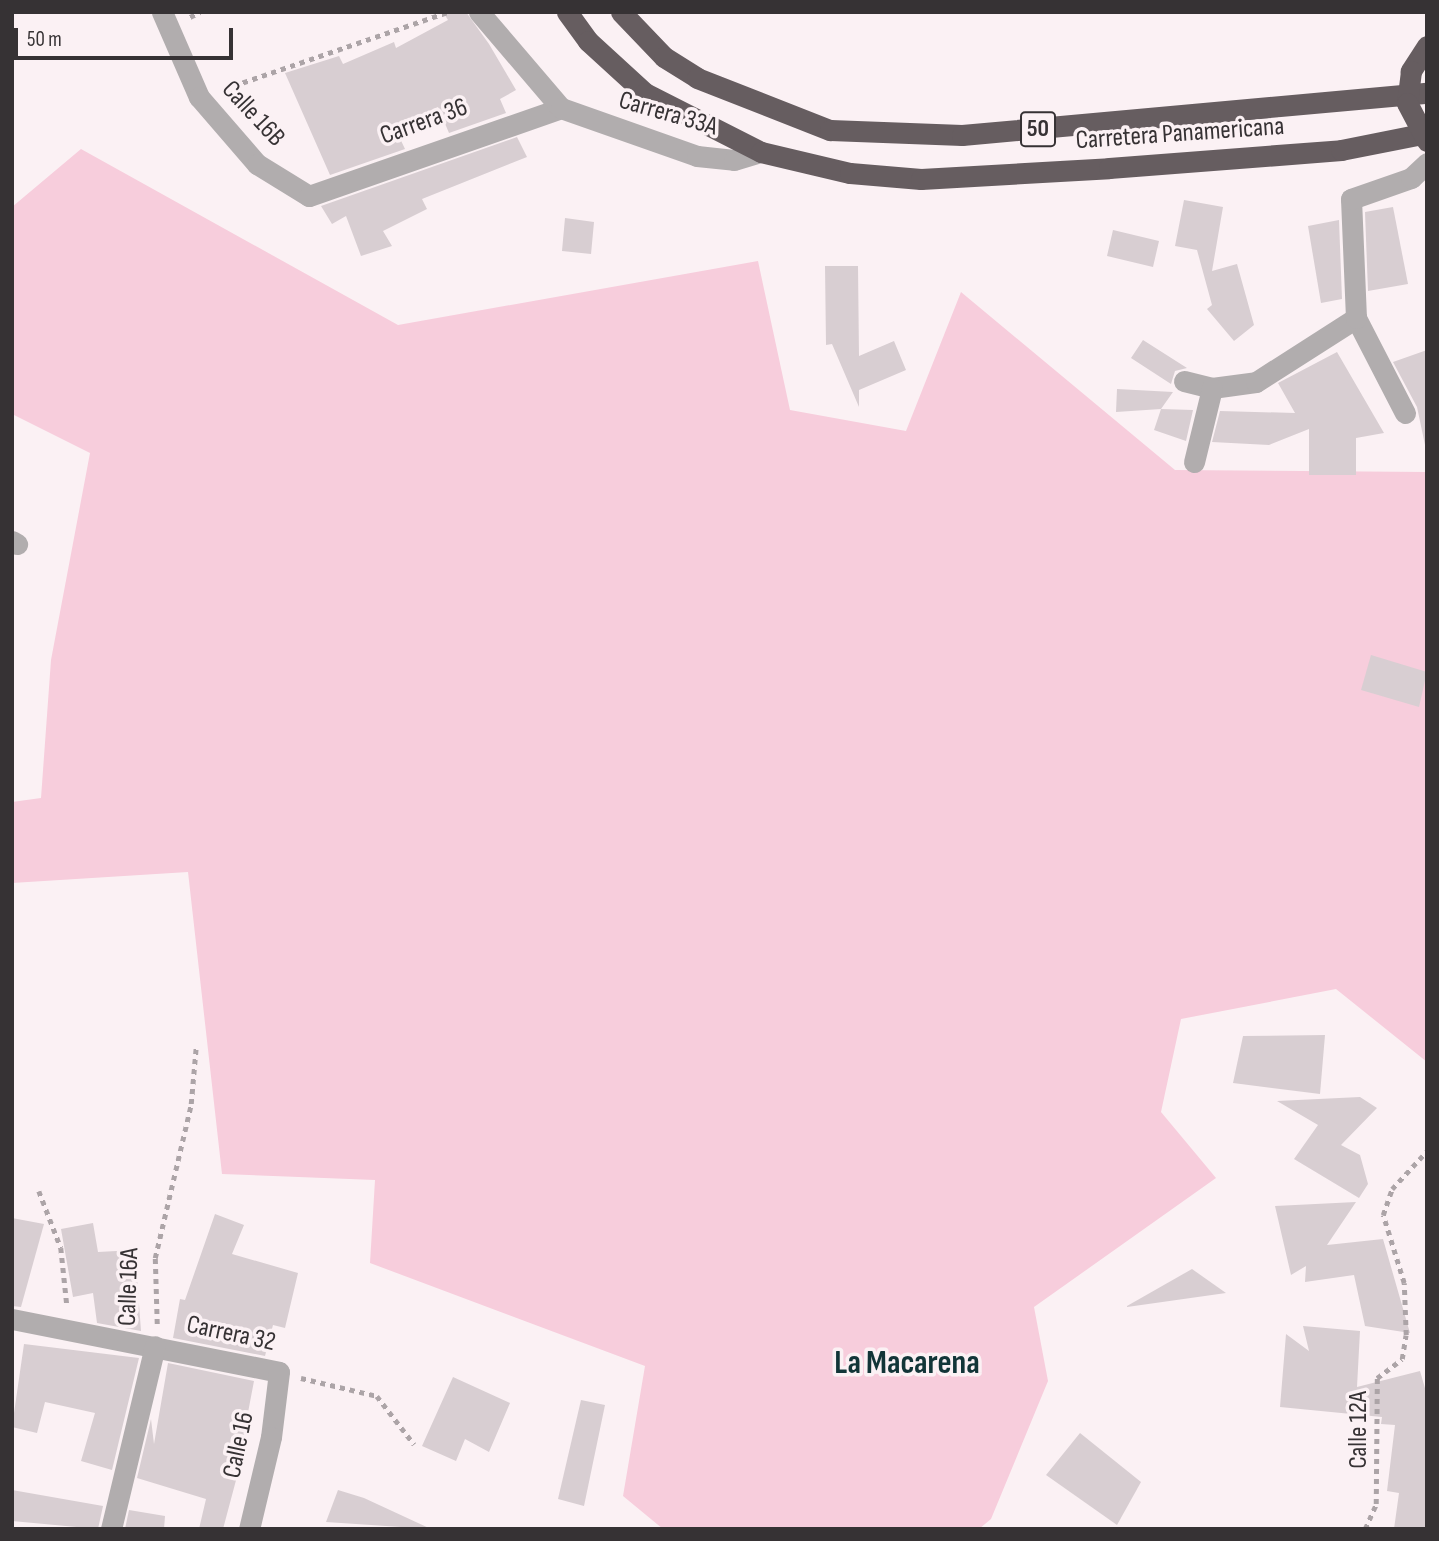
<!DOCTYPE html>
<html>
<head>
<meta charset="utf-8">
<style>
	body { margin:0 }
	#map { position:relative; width:1439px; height:1541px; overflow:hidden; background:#fbf1f4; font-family:"Sofia Sans Condensed",sans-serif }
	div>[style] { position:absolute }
	.green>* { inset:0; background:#f7cddc }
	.building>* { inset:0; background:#d8ced2 }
	.path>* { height:4.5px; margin-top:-2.25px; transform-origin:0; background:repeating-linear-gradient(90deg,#aca4a7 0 5px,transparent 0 10px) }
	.street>* { height:21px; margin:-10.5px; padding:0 10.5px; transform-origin:10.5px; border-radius:10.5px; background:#b1adae }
	.highway>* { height:21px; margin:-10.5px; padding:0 10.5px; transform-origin:10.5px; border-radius:10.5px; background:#665d60 }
	.highway-bridge>* { height:21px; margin:-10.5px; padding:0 10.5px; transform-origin:10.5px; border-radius:10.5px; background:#665d60 }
	span { translate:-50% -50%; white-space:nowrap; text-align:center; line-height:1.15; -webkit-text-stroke:7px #fbf1f4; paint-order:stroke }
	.shield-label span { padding:2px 5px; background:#fbf1f4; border:2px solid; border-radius:5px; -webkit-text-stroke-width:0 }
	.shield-label { font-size:24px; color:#363234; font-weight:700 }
	.street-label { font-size:26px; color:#363234 }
	.district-label { font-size:33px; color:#123538; font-weight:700 }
	.frame { position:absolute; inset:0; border:14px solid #363234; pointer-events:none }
	.scale { position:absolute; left:14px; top:28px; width:219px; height:32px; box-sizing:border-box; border:4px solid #363234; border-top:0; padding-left:9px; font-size:21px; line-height:24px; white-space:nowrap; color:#363234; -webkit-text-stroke:5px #fbf1f4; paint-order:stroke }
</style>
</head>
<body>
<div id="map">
	<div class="green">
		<div style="clip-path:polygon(81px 149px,398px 325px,758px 261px,790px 410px,906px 431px,961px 292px,1175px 470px,1427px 472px,1427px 1062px,1336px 989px,1181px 1019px,1161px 1112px,1216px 1178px,1034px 1307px,1048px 1381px,991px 1519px,979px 1529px,663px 1529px,623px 1496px,645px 1366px,370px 1263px,375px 1180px,222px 1174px,188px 872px,12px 883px,12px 802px,41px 798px,51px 660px,90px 453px,12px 414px,12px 207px)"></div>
	</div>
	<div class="building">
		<div style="clip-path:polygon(443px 12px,466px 12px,489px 44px,516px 90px,500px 99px,506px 113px,449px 133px,438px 107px,396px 130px,405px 149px,330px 175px,285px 73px,339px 56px,343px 64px,394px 42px,396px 48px,448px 20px)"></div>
		<div style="clip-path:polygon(517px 137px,527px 157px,422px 199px,427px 209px,383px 231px,392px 246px,361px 256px,346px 216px,332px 224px,321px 206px)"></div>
		<div style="clip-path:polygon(1184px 200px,1223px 207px,1212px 271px,1237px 264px,1254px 325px,1234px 341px,1207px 309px,1212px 305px,1197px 250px,1175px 246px)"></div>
		<div style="clip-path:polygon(1393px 207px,1408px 284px,1368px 291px,1365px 212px)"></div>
		<div style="clip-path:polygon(565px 218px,594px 222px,591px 254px,562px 251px)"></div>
		<div style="clip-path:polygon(1339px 220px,1342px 299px,1321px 303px,1308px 226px)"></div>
		<div style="clip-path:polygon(1113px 230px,1159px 241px,1153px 267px,1107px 256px)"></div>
		<div style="clip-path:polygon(825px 266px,858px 266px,859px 356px,894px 341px,906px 370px,859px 390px,859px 407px,832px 344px,826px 345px)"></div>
		<div style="clip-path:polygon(1143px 340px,1187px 368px,1175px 371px,1171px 384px,1131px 358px)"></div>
		<div style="clip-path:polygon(1427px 350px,1427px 444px,1425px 445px,1417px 407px,1393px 362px)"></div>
		<div style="clip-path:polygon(1337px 352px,1384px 433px,1356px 438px,1356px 475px,1309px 475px,1309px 429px,1269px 445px,1212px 442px,1220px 411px,1295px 413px,1278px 383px)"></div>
		<div style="clip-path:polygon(1117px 389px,1173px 392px,1161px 409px,1193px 410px,1186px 441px,1154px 430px,1161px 409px,1116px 412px)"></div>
		<div style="clip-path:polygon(1371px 655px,1427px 672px,1419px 707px,1361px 690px)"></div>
		<div style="clip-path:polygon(1325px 1035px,1320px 1094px,1233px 1083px,1243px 1036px)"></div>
		<div style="clip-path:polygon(1360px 1097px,1377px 1108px,1341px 1145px,1360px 1155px,1368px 1184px,1359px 1198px,1294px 1159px,1318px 1125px,1277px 1101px)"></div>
		<div style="clip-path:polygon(1356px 1202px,1327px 1245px,1383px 1239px,1410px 1333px,1365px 1326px,1354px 1275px,1305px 1282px,1306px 1266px,1291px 1275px,1275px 1206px)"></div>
		<div style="clip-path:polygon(215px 1214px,244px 1225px,232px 1254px,298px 1273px,285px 1328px,273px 1325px,265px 1356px,173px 1338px,180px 1299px,185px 1300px)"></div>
		<div style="clip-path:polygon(12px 1218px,44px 1224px,21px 1307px,12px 1306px)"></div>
		<div style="clip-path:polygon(93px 1223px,98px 1252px,135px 1250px,141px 1331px,97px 1323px,93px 1293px,73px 1297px,61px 1229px)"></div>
		<div style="clip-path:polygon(1192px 1269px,1226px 1293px,1127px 1307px,1127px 1306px)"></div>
		<div style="clip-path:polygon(1303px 1326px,1360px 1331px,1357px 1387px,1420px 1371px,1427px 1395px,1427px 1529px,1394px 1529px,1399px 1493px,1387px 1491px,1395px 1425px,1381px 1424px,1382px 1417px,1280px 1407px,1286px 1334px,1309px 1351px)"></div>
		<div style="clip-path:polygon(24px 1344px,139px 1358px,112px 1470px,81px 1461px,95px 1413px,45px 1402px,37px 1433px,12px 1427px)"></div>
		<div style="clip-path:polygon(168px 1363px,254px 1381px,246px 1423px,251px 1424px,223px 1529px,199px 1529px,206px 1499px,137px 1478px,151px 1419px,154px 1444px)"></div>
		<div style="clip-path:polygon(453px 1377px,510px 1403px,489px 1452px,465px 1439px,456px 1461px,422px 1446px)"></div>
		<div style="clip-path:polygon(581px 1400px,605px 1405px,584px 1506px,558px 1499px)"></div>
		<div style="clip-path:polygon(1080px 1433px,1141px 1482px,1117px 1525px,1046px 1475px)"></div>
		<div style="clip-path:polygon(12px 1490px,103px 1506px,98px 1529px,12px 1521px)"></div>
		<div style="clip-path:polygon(338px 1490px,364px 1498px,431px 1529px,326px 1522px)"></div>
		<div style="clip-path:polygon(129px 1510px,165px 1516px,164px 1529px,125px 1529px)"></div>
	</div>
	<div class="path">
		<div style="left:190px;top:17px;width:11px;rotate:-27deg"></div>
		<div style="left:224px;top:89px;width:237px;rotate:-19deg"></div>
		<div style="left:39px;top:1191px;width:61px;rotate:68.9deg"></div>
		<div style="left:61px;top:1248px;width:57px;rotate:84deg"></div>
		<div style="left:157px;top:1324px;width:66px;rotate:-91.7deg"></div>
		<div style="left:155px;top:1258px;width:158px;rotate:-76.8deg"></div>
		<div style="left:191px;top:1104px;width:57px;rotate:-85deg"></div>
		<div style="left:301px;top:1378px;width:78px;rotate:13.3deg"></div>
		<div style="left:377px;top:1396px;width:61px;rotate:52.4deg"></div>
		<div style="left:1365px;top:1529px;width:27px;rotate:-66deg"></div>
		<div style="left:1376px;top:1504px;width:126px;rotate:-89.5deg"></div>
		<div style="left:1377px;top:1378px;width:31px;rotate:-37deg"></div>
		<div style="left:1402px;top:1359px;width:24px;rotate:-81deg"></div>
		<div style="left:1406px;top:1335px;width:52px;rotate:-92.2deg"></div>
		<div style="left:1404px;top:1283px;width:71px;rotate:-107.2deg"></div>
		<div style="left:1383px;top:1215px;width:28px;rotate:-71deg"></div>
		<div style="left:1392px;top:1189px;width:52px;rotate:-47.4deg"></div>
	</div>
	<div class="street">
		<div style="left:162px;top:12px;width:93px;rotate:66.5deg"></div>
		<div style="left:199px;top:97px;width:89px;rotate:49.1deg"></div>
		<div style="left:257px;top:164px;width:61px;rotate:31.6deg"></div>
		<div style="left:309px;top:196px;width:267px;rotate:-19.2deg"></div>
		<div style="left:479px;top:12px;width:126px;rotate:49.5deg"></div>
		<div style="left:561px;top:108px;width:144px;rotate:19.4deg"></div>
		<div style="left:697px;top:156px;width:37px;rotate:6deg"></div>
		<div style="left:734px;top:160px;width:28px;rotate:-17deg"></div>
		<div style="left:1184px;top:381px;width:29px;rotate:14deg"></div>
		<div style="left:1212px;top:388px;width:44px;rotate:-7.8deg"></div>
		<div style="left:1256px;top:382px;width:119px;rotate:-32.6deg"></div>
		<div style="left:1405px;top:413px;width:107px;rotate:-117.3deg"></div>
		<div style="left:1356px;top:318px;width:119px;rotate:-92.4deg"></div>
		<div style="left:1351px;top:199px;width:64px;rotate:-19.3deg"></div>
		<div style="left:1411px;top:178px;width:22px;rotate:-43deg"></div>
		<div style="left:1194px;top:462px;width:76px;rotate:-76.3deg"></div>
		<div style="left:12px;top:541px;width:6px;rotate:31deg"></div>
		<div style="left:12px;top:1319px;width:272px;rotate:11.2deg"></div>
		<div style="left:279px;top:1372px;width:65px;rotate:97deg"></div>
		<div style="left:271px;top:1437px;width:95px;rotate:103.4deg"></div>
		<div style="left:111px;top:1529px;width:188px;rotate:-76.5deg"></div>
	</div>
	<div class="highway">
		<div style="left:567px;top:12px;width:36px;rotate:54deg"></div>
		<div style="left:588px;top:41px;width:77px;rotate:42.4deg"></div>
		<div style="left:645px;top:93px;width:130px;rotate:27deg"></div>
		<div style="left:761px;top:152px;width:91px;rotate:13.3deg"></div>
		<div style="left:850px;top:173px;width:71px;rotate:4.8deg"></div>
		<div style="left:921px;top:179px;width:188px;rotate:-3.3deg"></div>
		<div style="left:1109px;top:168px;width:233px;rotate:-4.4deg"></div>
		<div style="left:1341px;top:150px;width:88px;rotate:-11.2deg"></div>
		<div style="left:621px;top:12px;width:62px;rotate:46.3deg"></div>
		<div style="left:664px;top:57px;width:39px;rotate:32deg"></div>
		<div style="left:697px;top:78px;width:143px;rotate:21.4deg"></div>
		<div style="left:830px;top:130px;width:132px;rotate:2.2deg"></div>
		<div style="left:962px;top:135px;width:467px;rotate:-5.2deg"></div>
	</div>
	<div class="highway-bridge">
		<div style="left:1427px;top:46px;width:30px;rotate:123deg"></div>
		<div style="left:1411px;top:71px;width:32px;rotate:97deg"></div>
		<div style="left:1407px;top:103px;width:43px;rotate:62.2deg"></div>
	</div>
	<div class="shield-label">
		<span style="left:1038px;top:129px">50</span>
	</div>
	<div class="street-label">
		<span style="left:253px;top:114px;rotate:47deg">Calle 16B</span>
		<span style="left:668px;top:114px;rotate:16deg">Carrera 33A</span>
		<span style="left:424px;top:122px;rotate:-20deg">Carrera 36</span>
		<span style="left:1180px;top:134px;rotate:-4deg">Carretera Panamericana</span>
		<span style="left:129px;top:1287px;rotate:-88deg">Calle 16A</span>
		<span style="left:231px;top:1334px;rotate:12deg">Carrera 32</span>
		<span style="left:1359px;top:1430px;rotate:-90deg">Calle 12A</span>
		<span style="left:239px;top:1445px;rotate:-78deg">Calle 16</span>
	</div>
	<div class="district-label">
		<span style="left:907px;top:1364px">La Macarena</span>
	</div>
	<div class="frame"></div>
	<div class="scale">50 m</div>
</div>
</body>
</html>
